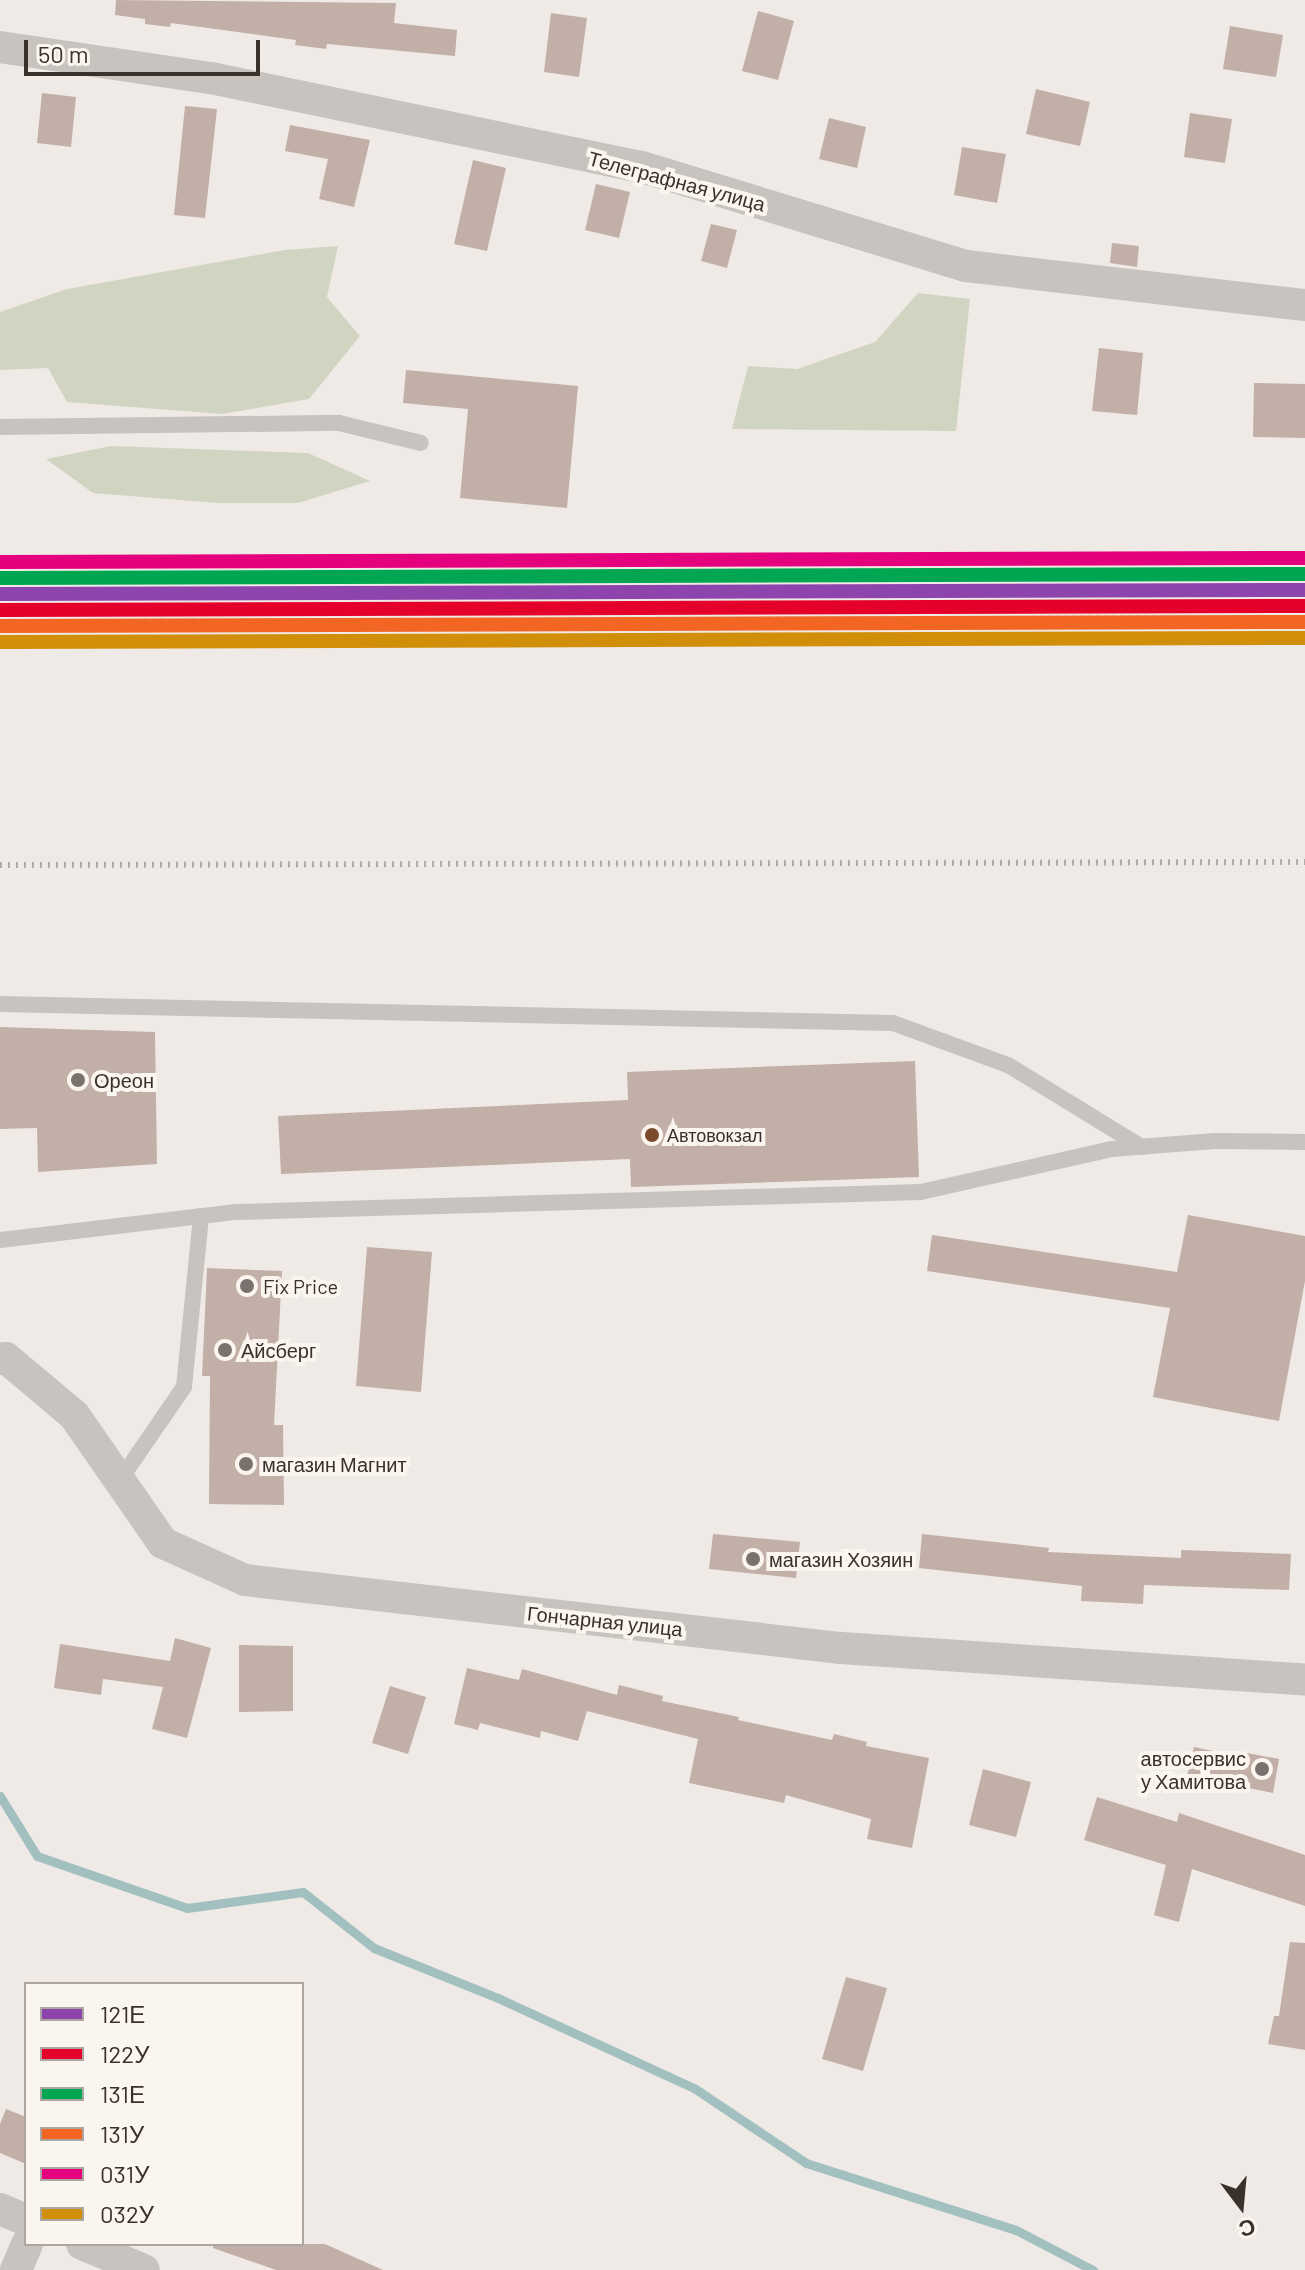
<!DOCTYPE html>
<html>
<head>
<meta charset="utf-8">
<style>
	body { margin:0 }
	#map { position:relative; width:1305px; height:2270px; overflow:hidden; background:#efeae6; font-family:Barlow,sans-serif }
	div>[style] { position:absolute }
	.green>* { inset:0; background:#d1d4c1 }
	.stream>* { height:9px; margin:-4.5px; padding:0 4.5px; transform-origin:4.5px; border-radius:4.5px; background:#a2c0c0 }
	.building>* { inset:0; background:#c2afa8 }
	.service>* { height:16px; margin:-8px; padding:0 8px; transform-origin:8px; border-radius:8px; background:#c8c3be }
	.minor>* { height:32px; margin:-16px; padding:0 16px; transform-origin:16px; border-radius:16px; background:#c8c3be }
	.rail>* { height:6px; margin-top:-3px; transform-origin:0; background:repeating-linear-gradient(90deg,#b0aba8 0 2px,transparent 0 8px) }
	.rail-1>* { height:14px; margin:-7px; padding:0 7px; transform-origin:7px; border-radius:7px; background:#8e44ad }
	.rail-2>* { height:14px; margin:-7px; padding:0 7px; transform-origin:7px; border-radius:7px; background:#e4002b }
	.rail-3>* { height:14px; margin:-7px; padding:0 7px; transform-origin:7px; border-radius:7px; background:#00a651 }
	.rail-4>* { height:14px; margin:-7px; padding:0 7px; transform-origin:7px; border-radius:7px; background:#f26522 }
	.rail-5>* { height:14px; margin:-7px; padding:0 7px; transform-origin:7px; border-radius:7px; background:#e5007d }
	.rail-6>* { height:14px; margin:-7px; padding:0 7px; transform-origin:7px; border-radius:7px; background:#d18e09 }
	.dots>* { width:22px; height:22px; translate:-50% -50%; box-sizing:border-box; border:4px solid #faf5ee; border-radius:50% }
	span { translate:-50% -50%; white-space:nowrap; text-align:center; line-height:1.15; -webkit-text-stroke:8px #faf5ee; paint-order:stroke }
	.bus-label { font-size:18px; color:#3a302c }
	.left { translate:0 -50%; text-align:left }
	.street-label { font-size:20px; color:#3a302c }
	.poi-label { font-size:20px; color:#3a302c }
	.right { translate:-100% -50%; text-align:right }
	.legend { position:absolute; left:24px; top:1982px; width:280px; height:264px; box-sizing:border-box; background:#faf5ee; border:2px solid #ada6a0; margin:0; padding:10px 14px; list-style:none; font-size:24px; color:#3a302c }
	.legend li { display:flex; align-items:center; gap:16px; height:40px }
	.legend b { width:40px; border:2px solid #ada6a0 }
	.north { position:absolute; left:1201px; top:2166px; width:80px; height:80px; -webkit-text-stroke:6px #faf5ee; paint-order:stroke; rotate:164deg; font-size:22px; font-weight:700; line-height:32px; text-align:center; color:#3a302c }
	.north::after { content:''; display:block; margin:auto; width:28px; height:36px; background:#3a302c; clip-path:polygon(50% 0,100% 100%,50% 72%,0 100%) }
	.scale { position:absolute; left:24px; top:40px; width:236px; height:36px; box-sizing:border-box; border:4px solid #3a302c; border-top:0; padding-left:10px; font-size:24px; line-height:28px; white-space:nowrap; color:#3a302c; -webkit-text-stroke:6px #faf5ee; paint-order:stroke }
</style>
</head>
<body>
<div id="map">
	<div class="green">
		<div style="clip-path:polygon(338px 246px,327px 297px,360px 336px,309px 399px,222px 414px,67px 402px,48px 368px,0 370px,0 312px,67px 289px,285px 250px)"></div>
		<div style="clip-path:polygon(918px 293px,970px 299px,956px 431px,732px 429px,748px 366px,797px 369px,875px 342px)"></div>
		<div style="clip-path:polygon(111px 446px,308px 453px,370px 481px,298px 503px,217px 503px,93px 493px,46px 459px)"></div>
	</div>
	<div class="stream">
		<div style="left:0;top:1796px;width:70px;rotate:58.3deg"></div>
		<div style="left:37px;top:1856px;width:159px;rotate:19.1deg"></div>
		<div style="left:187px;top:1908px;width:117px;rotate:-7.9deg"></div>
		<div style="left:303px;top:1892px;width:90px;rotate:38.3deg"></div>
		<div style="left:374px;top:1948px;width:134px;rotate:22deg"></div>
		<div style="left:498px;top:1998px;width:216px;rotate:24.7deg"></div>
		<div style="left:694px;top:2088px;width:135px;rotate:33.8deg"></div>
		<div style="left:806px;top:2163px;width:220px;rotate:17.7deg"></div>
		<div style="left:1016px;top:2230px;width:87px;rotate:27.5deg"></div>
	</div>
	<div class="building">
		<div style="clip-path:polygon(116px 0,396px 3px,394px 23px,457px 30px,455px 56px,327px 44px,326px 49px,295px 45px,296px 40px,171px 23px,170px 27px,145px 24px,145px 19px,115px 15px)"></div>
		<div style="clip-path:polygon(758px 11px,794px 21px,778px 80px,742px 71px)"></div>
		<div style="clip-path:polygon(551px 13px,587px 18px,579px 77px,544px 72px)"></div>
		<div style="clip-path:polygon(1230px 26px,1283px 35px,1276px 77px,1223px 69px)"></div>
		<div style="clip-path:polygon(1036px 89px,1090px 102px,1080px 146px,1026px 134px)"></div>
		<div style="clip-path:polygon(42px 93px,76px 97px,71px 147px,37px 143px)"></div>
		<div style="clip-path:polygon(185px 106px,217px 109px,205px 218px,174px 215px)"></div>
		<div style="clip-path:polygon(1190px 113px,1232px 119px,1225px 163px,1184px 157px)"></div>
		<div style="clip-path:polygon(829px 118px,866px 127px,857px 168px,819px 159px)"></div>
		<div style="clip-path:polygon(290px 125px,370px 140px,354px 207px,319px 199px,328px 159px,285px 151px)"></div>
		<div style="clip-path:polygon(962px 147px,1006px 154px,997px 203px,954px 195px)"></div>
		<div style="clip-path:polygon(473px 160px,506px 168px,487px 251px,454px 244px)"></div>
		<div style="clip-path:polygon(596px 184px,630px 192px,619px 238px,585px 230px)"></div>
		<div style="clip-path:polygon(711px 224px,737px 230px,727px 268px,701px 261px)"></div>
		<div style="clip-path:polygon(1112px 243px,1139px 246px,1137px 267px,1110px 263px)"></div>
		<div style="clip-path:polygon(1099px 348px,1143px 353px,1137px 415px,1092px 411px)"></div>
		<div style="clip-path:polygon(406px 370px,578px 386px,567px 508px,460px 498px,468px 409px,403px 403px)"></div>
		<div style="clip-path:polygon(1254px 383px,1305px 384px,1305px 438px,1253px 437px)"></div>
		<div style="clip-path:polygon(0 1027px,155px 1032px,157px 1164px,38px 1172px,37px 1128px,0 1129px)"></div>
		<div style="clip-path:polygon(915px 1061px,919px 1177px,631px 1187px,630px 1159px,281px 1174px,278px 1116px,628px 1100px,627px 1072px)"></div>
		<div style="clip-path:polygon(1188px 1215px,1305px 1236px,1305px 1281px,1279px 1421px,1153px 1397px,1170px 1308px,927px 1271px,932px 1235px,1177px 1272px)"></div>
		<div style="clip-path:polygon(367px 1247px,432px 1252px,421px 1392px,356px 1386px)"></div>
		<div style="clip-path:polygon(207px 1268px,282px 1271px,274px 1425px,283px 1425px,284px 1505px,209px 1504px,210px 1376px,202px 1376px)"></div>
		<div style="clip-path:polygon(713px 1534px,800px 1542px,796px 1578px,709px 1569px)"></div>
		<div style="clip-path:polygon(922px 1534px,1049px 1548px,1048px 1552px,1181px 1558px,1181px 1550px,1291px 1554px,1289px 1590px,1144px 1585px,1143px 1604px,1081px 1601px,1082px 1586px,919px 1568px)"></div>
		<div style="clip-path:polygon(175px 1638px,211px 1648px,187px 1738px,152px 1729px,163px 1687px,103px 1679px,101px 1695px,54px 1688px,60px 1644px,170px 1661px)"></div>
		<div style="clip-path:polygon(239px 1645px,293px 1646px,293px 1711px,239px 1712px)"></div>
		<div style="clip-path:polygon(467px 1668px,519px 1680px,522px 1669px,617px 1695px,619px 1685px,663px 1696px,662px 1701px,739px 1717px,738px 1720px,832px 1740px,834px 1734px,867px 1742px,866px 1746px,929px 1758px,912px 1848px,867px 1839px,871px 1819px,786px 1795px,784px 1803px,689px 1783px,698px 1739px,587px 1711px,578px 1741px,541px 1731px,540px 1738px,480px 1723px,478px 1730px,454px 1724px)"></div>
		<div style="clip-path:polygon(390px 1686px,426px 1697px,408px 1754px,372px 1743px)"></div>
		<div style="clip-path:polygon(1194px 1747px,1246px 1758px,1247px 1753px,1279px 1759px,1273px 1793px,1187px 1776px)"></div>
		<div style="clip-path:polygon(983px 1769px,1031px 1782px,1016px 1837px,969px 1825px)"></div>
		<div style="clip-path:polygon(1097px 1797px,1177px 1822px,1179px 1813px,1305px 1855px,1305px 1906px,1192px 1869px,1179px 1922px,1154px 1915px,1166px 1865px,1084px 1840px)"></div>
		<div style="clip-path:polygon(1290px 1942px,1305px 1943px,1305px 2050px,1268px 2044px,1274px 2016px,1279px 2016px)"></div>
		<div style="clip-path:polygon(846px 1977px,887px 1988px,863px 2071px,822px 2059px)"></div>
		<div style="clip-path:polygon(6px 2109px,26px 2117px,26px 2164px,0 2153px,0 2124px)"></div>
		<div style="clip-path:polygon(213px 2244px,325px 2244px,383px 2270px,276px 2270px,213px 2248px)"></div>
	</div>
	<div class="service">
		<div style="left:0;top:427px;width:339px;rotate:-0.7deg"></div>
		<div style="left:339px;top:423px;width:84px;rotate:13.7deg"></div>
		<div style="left:0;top:1004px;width:893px;rotate:1.22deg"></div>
		<div style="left:893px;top:1023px;width:122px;rotate:20.1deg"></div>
		<div style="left:1008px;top:1065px;width:157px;rotate:31.5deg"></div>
		<div style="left:0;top:1240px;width:238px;rotate:-6.8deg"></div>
		<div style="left:236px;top:1212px;width:685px;rotate:-1.67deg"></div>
		<div style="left:921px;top:1192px;width:196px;rotate:-12.7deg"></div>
		<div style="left:1112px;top:1149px;width:103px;rotate:-4.4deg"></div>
		<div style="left:1215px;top:1141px;width:90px;rotate:0.6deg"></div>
		<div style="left:120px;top:1480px;width:113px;rotate:-55.5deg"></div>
		<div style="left:184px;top:1387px;width:172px;rotate:-84.3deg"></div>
	</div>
	<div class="minor">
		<div style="left:0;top:47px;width:213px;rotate:8.4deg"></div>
		<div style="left:211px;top:78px;width:440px;rotate:11.7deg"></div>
		<div style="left:642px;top:167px;width:339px;rotate:17deg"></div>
		<div style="left:966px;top:266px;width:341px;rotate:6.6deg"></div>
		<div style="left:0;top:1359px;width:6px;rotate:-9deg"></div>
		<div style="left:6px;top:1358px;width:89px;rotate:40deg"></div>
		<div style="left:74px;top:1415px;width:156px;rotate:55.2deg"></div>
		<div style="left:163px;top:1543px;width:90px;rotate:24.3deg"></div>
		<div style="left:245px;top:1580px;width:600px;rotate:6.51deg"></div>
		<div style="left:841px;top:1648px;width:465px;rotate:3.9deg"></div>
		<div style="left:0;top:2209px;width:28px;rotate:23deg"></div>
		<div style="left:82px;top:2244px;width:67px;rotate:22.8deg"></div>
		<div style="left:16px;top:2270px;width:28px;rotate:-67deg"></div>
	</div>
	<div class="rail">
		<div style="left:0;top:622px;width:1305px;rotate:-0.18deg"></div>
		<div style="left:0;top:865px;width:1305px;rotate:-0.13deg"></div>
	</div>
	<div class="rail-1">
		<div style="left:0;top:594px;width:1305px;rotate:-0.18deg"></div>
	</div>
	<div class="rail-2">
		<div style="left:0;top:610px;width:1305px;rotate:-0.18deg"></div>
	</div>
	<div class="rail-3">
		<div style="left:0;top:578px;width:1305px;rotate:-0.18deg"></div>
	</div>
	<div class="rail-4">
		<div style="left:0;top:626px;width:1305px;rotate:-0.18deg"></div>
	</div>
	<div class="rail-5">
		<div style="left:0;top:562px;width:1305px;rotate:-0.18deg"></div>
	</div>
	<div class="rail-6">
		<div style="left:0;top:642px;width:1305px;rotate:-0.18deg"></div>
	</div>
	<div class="dots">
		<div style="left:78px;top:1080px;background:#79716d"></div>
		<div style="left:652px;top:1135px;background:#7a4b2a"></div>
		<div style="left:247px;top:1286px;background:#79716d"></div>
		<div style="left:225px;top:1350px;background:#79716d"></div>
		<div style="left:246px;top:1464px;background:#79716d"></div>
		<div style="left:753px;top:1559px;background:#79716d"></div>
		<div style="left:1262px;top:1769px;background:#79716d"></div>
	</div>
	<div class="bus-label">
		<span class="left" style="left:667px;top:1135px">Автовокзал</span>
	</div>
	<div class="street-label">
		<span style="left:677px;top:181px;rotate:15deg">Телеграфная улица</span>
		<span style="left:605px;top:1621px;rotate:6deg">Гончарная улица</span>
	</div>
	<div class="poi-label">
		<span class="left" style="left:94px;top:1080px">Ореон</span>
		<span class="left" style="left:263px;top:1286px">Fix Price</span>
		<span class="left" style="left:241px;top:1350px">Айсберг</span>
		<span class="left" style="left:262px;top:1464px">магазин Магнит</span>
		<span class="left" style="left:769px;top:1559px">магазин Хозяин</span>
		<span class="right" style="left:1246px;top:1770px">автосервис<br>у Хамитова</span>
	</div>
	<ul class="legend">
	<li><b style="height:10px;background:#8e44ad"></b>121Е</li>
	<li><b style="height:10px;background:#e4002b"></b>122У</li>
	<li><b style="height:10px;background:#00a651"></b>131Е</li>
	<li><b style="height:10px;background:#f26522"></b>131У</li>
	<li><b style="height:10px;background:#e5007d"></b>031У</li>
	<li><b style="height:10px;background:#d18e09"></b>032У</li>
	</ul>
	<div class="north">С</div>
	<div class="scale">50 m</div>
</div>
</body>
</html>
